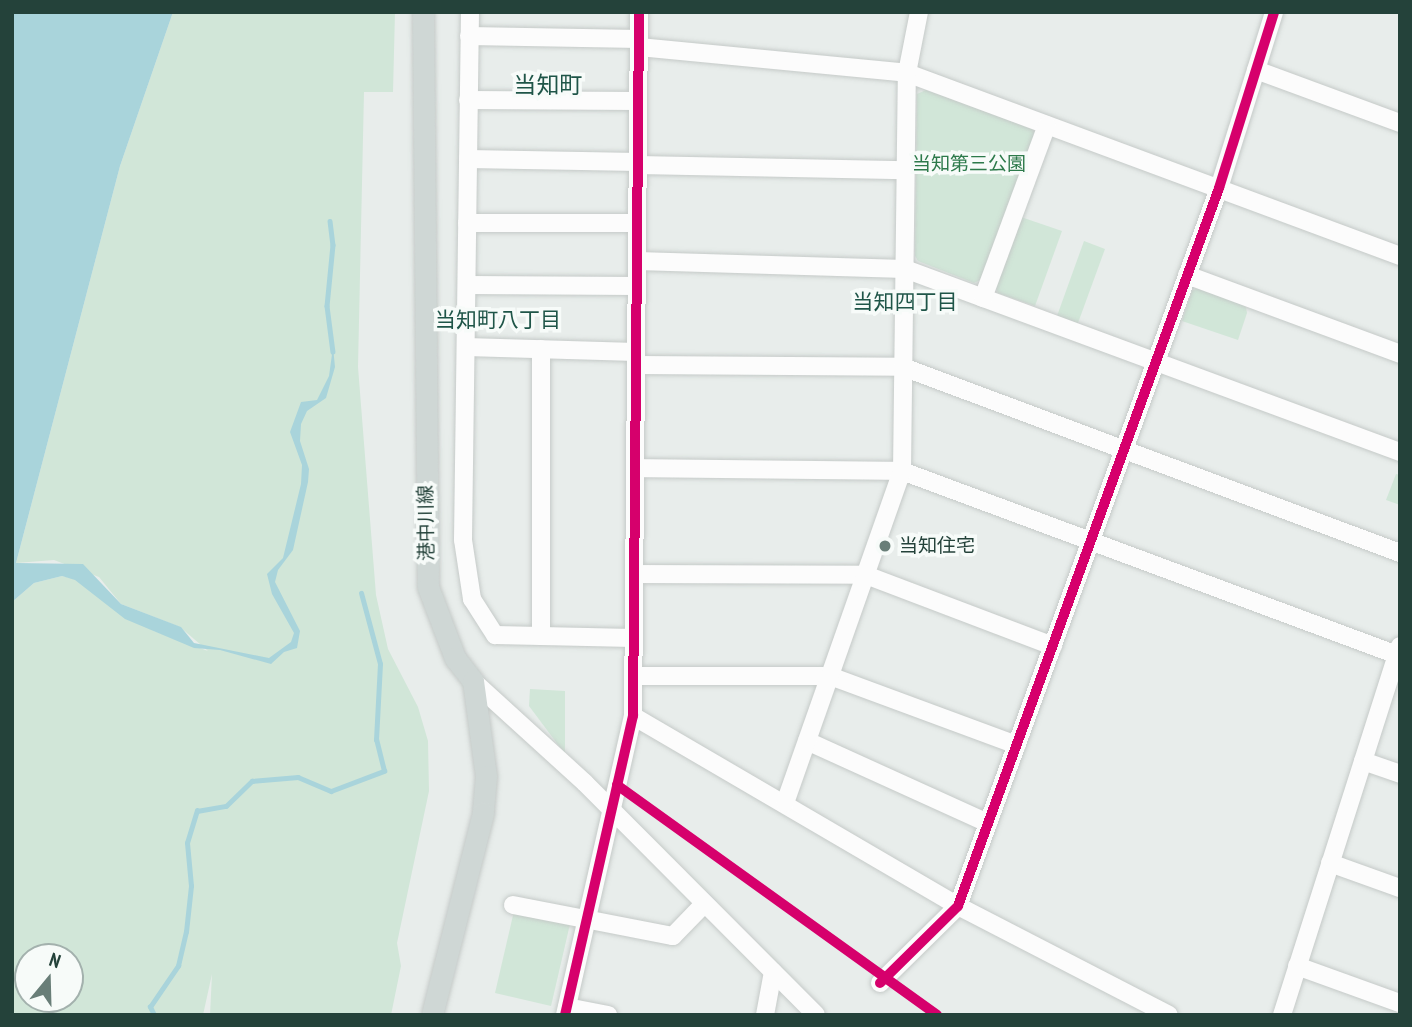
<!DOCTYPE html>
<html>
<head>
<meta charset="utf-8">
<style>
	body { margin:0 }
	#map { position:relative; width:1412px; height:1027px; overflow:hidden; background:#e8edeb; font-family:"PT Sans Narrow","Noto Sans JP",sans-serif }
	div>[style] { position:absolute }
	.green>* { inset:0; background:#d1e6d8 }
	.water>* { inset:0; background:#a9d4db }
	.stream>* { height:4.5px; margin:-2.25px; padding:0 2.25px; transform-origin:2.25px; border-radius:2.25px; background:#a9d4db }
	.roads { filter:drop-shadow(0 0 2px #c5cac8) drop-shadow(0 0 2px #c5cac8) }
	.minor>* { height:18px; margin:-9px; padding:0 9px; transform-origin:9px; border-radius:9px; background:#fcfcfc }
	.major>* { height:21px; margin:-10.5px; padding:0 10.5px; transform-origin:10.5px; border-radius:10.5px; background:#cfd7d5 }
	.cycleway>* { height:10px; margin:-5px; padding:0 5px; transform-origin:5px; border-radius:5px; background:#d6006c }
	.dots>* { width:19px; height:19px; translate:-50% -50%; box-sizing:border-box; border:4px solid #f7fbf9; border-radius:50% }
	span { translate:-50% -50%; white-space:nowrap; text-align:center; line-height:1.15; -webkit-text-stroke:7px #f7fbf9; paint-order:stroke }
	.park-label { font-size:19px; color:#2d7a4b }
	.street-label { font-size:19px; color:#24423a }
	.poi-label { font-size:19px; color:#24423a }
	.left { translate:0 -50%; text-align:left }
	.neighbourhood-label { font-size:21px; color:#1f5548 }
	.quarter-label { font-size:23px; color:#1f5548 }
	.frame { position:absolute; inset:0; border:14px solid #24423a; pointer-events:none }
	.north { position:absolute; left:14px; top:943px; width:70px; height:70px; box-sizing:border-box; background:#f7fbf9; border:2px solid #a3b1ad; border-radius:50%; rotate:19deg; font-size:19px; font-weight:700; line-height:28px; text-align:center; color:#24423a }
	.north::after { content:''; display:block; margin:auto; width:24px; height:32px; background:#697e78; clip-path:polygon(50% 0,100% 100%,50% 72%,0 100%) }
</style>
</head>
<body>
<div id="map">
	<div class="green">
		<div style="clip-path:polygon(evenodd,173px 12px,395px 12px,393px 92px,364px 92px,358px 367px,376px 595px,388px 649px,418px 707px,428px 741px,429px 791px,397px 943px,401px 966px,391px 1015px,210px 1015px,212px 974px,203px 1015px,12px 1015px,12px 602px,34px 583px,62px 576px,79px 580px,154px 631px,208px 651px,180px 627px,121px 604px,99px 577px,54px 560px,16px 563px,120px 166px,173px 12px,28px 957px,70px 957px,70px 999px,28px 999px,28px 957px)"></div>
		<div style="clip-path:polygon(926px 90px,1033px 129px,1036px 135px,982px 279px,974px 283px,918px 261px,915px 256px,917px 94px)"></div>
		<div style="clip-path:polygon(1021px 217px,1062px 231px,1035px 306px,998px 293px,996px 288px)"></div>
		<div style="clip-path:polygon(1084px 241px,1105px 249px,1078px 323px,1057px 316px)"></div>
		<div style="clip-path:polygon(1199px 287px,1245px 303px,1247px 313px,1238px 340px,1182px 321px,1192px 291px)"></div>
		<div style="clip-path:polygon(1396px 474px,1400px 475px,1400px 505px,1386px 500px)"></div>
		<div style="clip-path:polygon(530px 689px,565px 691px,565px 754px,529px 706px)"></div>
		<div style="clip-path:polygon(514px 911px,570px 924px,551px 1006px,495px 993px)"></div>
	</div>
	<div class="water">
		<div style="clip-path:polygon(12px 12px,173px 12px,120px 166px,16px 563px,83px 564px,121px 604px,181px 627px,194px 643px,269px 658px,291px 642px,294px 633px,272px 594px,267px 574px,283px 558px,301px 484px,302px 465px,290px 432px,301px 402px,317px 400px,329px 376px,333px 347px,335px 367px,326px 398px,307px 411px,301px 424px,300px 441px,309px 469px,308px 482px,293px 550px,278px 570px,275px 582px,300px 631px,297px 648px,284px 652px,271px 664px,220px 650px,194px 648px,125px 619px,75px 580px,62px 576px,34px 583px,12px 602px)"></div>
	</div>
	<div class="stream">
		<div style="left:330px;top:221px;width:24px;rotate:83deg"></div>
		<div style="left:333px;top:245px;width:61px;rotate:95.6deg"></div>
		<div style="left:327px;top:306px;width:46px;rotate:82.6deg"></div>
		<div style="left:154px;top:1015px;width:9px;rotate:-117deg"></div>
		<div style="left:150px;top:1007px;width:50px;rotate:-55.7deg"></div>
		<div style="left:178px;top:966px;width:35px;rotate:-77deg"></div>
		<div style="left:186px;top:932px;width:46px;rotate:-83.8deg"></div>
		<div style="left:191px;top:886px;width:43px;rotate:-95.3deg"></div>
		<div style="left:187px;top:843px;width:34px;rotate:-73deg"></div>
		<div style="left:197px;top:811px;width:29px;rotate:-10deg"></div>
		<div style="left:226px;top:806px;width:36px;rotate:-44deg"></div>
		<div style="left:252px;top:781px;width:46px;rotate:-5deg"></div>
		<div style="left:298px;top:777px;width:36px;rotate:23deg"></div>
		<div style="left:331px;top:791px;width:57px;rotate:-20.7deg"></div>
		<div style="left:384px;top:771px;width:32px;rotate:-104deg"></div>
		<div style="left:376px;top:740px;width:76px;rotate:-87deg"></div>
		<div style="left:380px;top:664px;width:73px;rotate:-105deg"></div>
	</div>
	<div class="roads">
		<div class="minor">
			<div style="left:470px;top:12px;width:528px;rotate:90.76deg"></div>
			<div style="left:463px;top:540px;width:60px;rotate:81.3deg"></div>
			<div style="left:472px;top:599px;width:43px;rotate:57.4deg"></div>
			<div style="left:495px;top:635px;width:138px;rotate:1.2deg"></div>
			<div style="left:469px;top:36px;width:170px;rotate:1deg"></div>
			<div style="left:639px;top:47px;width:269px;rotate:5.5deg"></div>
			<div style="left:907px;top:73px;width:526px;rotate:20.36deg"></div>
			<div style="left:1256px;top:70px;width:153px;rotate:20.2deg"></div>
			<div style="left:468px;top:100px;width:170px;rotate:0.3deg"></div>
			<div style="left:468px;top:159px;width:170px;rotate:1deg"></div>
			<div style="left:638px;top:165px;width:268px;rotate:1.1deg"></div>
			<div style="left:467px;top:223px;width:170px"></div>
			<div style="left:637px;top:261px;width:268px;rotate:1.7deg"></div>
			<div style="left:905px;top:269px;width:528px;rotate:20.29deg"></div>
			<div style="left:1187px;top:275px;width:227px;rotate:20.3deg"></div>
			<div style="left:467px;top:285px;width:170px;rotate:0.3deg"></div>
			<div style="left:983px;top:298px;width:184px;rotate:-69.7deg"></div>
			<div style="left:466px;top:347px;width:170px;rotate:1.7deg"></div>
			<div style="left:636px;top:365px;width:267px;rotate:0.4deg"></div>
			<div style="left:903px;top:367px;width:531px;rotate:20.52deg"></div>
			<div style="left:635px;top:468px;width:267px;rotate:0.6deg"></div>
			<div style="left:902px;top:471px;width:531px;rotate:20.38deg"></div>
			<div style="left:634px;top:574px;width:232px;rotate:0.2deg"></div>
			<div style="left:866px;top:575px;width:200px;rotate:20.8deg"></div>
			<div style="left:541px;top:636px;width:287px;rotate:-90deg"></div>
			<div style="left:635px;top:676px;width:195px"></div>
			<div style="left:830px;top:676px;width:199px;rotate:20.3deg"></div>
			<div style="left:473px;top:681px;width:151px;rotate:42.3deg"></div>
			<div style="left:585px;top:783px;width:327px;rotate:45.1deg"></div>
			<div style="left:633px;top:716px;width:376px;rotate:30.3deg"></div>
			<div style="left:958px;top:906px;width:237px;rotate:27.3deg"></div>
			<div style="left:807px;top:741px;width:199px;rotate:24.4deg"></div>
			<div style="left:1363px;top:761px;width:39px;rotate:19deg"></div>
			<div style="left:785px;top:803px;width:352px;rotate:-70.6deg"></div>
			<div style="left:902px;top:471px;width:398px;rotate:-89.3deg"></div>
			<div style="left:907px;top:73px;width:62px;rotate:-78.9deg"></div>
			<div style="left:1330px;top:863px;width:74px;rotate:19.7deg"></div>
			<div style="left:513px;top:905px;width:163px;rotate:11deg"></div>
			<div style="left:673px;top:936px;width:43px;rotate:-45.9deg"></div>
			<div style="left:1297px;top:966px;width:109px;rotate:19.8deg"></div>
			<div style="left:880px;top:983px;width:110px;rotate:-44.6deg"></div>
			<div style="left:958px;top:906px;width:764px;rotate:-70.02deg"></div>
			<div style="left:1219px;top:188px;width:184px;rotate:-72.6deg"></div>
			<div style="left:567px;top:1007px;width:42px;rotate:11deg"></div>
			<div style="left:565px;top:1015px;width:307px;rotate:-77.2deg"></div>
			<div style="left:633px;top:716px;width:704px;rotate:-89.51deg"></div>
			<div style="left:765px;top:1015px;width:44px;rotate:-79.5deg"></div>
			<div style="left:1282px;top:1015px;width:387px;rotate:-72.3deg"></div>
		</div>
		<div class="major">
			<div style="left:423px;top:12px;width:575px;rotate:89.5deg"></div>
			<div style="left:428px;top:587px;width:76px;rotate:69.2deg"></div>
			<div style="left:455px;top:658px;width:29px;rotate:52deg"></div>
			<div style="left:473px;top:681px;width:96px;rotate:82.2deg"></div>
			<div style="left:486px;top:776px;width:37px;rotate:95deg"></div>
			<div style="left:483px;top:813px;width:208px;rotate:104.2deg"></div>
		</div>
	</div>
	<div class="cycleway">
		<div style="left:617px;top:785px;width:394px;rotate:35.7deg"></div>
		<div style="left:880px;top:983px;width:110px;rotate:-44.6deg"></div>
		<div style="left:958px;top:906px;width:764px;rotate:-70.02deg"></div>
		<div style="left:1219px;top:188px;width:184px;rotate:-72.6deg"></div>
		<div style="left:565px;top:1015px;width:307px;rotate:-77.2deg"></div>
		<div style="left:633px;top:716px;width:704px;rotate:-89.51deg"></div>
	</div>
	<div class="dots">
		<div style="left:885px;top:546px;background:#697e78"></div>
	</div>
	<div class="park-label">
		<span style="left:969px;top:164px">当知第三公園</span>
	</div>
	<div class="street-label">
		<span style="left:426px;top:523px;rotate:-91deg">港中川線</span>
	</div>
	<div class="poi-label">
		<span class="left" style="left:899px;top:546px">当知住宅</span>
	</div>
	<div class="neighbourhood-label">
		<span style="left:905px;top:302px">当知四丁目</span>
		<span style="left:498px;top:320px">当知町八丁目</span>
	</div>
	<div class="quarter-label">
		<span style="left:548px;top:85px">当知町</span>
	</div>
	<div class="frame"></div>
	<div class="north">N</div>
</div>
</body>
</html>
